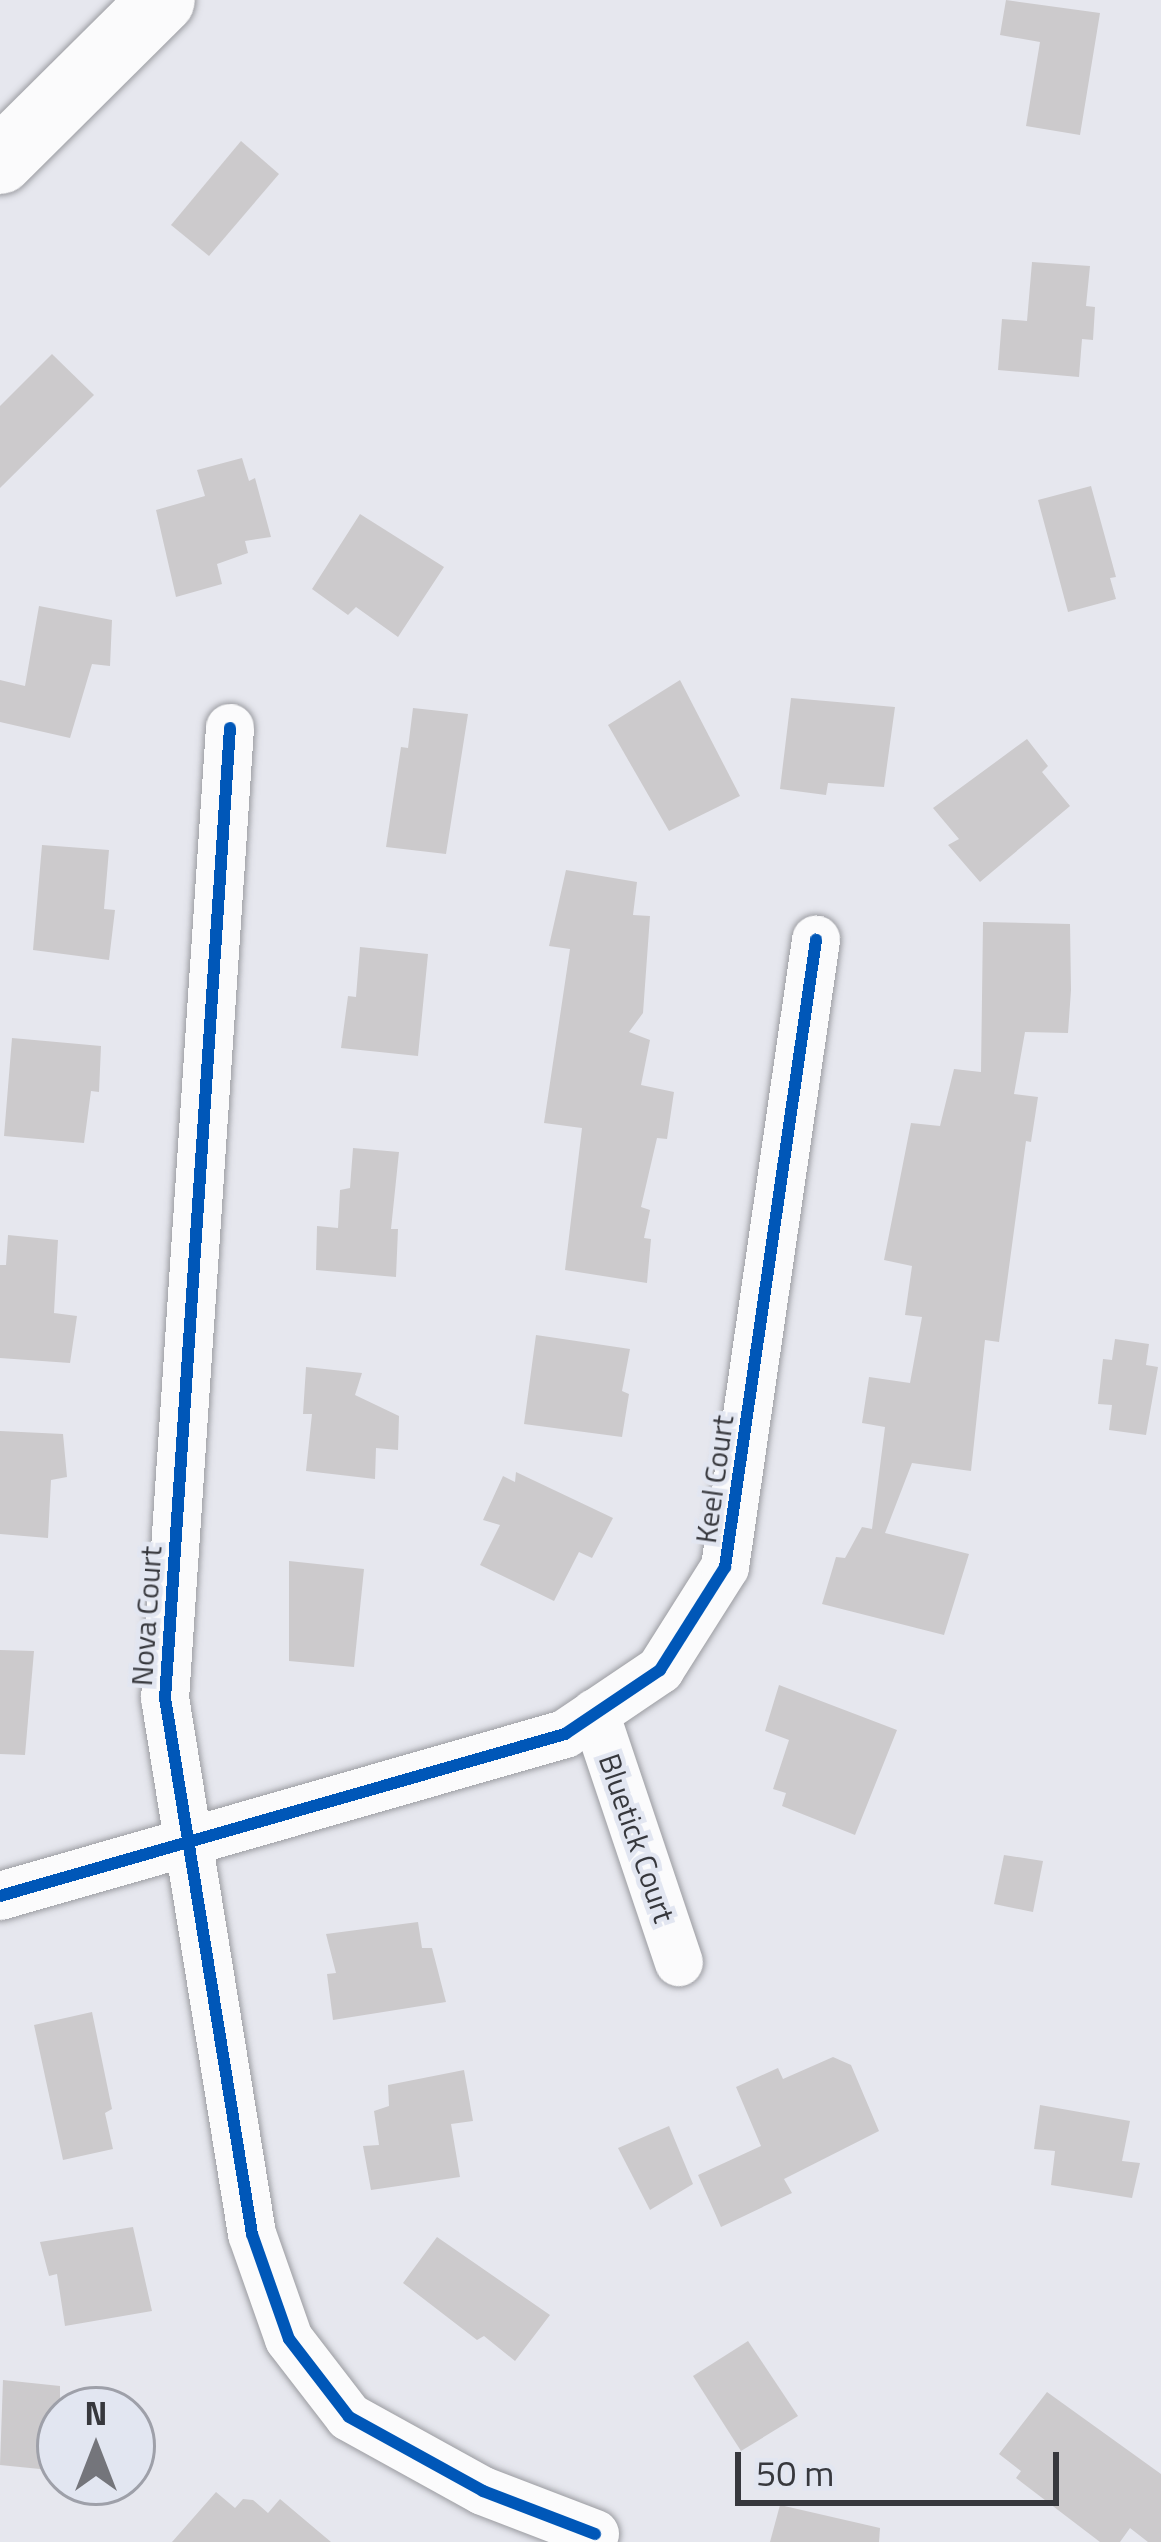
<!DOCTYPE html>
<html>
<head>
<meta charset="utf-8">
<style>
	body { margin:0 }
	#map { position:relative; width:1161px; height:2542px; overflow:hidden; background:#e6e7ee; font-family:"Titillium Web",sans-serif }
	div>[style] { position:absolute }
	.building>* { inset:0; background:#cccacc }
	.roads { filter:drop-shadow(0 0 3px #9b9ca1) drop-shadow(0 0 3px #9b9ca1) }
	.street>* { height:48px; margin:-24px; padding:0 24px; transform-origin:24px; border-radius:24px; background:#fbfbfc }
	.secondary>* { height:66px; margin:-33px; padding:0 33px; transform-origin:33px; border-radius:33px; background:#fbfbfc }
	.cycleway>* { height:12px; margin:-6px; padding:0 6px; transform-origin:6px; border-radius:6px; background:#0057b8 }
	span { translate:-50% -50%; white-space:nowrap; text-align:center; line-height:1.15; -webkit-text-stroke:9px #e2e6f1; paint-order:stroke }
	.street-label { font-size:30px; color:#37383d }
	.north { position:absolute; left:36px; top:2386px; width:120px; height:120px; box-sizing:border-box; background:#e2e6f1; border:3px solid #9ea0a9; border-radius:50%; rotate:0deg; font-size:33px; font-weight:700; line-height:48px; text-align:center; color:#37383d }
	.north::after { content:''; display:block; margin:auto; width:42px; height:54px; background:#74757b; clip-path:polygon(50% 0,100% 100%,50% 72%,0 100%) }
	.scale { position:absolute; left:735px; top:2452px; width:324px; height:54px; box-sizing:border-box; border:6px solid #37383d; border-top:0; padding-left:15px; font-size:36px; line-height:42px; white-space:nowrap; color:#37383d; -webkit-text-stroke:9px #e2e6f1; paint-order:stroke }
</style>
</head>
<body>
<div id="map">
	<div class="building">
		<div style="clip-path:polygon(1006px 0,1100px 13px,1080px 135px,1026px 126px,1040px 42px,1000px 35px)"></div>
		<div style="clip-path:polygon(241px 141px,279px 174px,209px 256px,171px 225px)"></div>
		<div style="clip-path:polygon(1032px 262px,1090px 266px,1086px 306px,1095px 307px,1093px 340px,1082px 339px,1079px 377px,998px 370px,1002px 319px,1027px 321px)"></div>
		<div style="clip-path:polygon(52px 354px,94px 395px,0 488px,0 406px)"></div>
		<div style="clip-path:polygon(242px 458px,249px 481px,255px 478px,271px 537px,245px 541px,248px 553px,217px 564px,222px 584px,176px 597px,156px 510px,205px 496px,197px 470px)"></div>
		<div style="clip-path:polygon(1091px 486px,1116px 577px,1110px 578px,1116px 599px,1068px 612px,1038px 500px)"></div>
		<div style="clip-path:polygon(360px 514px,444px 567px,398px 637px,356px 607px,348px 615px,312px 589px)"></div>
		<div style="clip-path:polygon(39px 606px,112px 620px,110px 666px,92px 664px,70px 738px,0 722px,0 680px,25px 686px)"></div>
		<div style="clip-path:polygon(680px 680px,740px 796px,669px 831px,608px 725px)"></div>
		<div style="clip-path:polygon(791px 698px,895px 707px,884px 787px,828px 783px,826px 795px,780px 789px)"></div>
		<div style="clip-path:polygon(413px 708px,468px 714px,446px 854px,386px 847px,401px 747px,408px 748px)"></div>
		<div style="clip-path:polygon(1027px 739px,1048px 766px,1042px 772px,1070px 806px,980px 882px,948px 845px,959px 839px,933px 808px)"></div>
		<div style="clip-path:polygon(42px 845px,109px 850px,104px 909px,115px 910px,109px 960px,33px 950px)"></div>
		<div style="clip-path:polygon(566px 870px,637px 882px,633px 915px,650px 916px,643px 1013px,629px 1032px,650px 1040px,641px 1085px,674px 1092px,667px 1139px,657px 1138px,641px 1207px,650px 1210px,644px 1238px,651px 1239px,647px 1283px,565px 1270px,582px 1128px,544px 1123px,570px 949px,549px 946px)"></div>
		<div style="clip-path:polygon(983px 922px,1070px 924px,1071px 990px,1068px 1033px,1025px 1032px,1014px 1094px,1038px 1097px,1031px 1142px,1026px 1141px,999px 1342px,985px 1340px,971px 1471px,912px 1463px,885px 1533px,969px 1554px,944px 1635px,822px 1604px,836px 1557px,845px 1558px,862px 1527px,872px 1529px,885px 1427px,862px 1423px,869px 1377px,910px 1383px,922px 1317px,905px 1315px,912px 1266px,884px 1260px,911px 1123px,940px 1126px,954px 1069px,981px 1072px)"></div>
		<div style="clip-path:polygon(360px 947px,428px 954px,418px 1056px,341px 1048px,348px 996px,356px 997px)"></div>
		<div style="clip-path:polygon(12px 1038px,101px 1046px,99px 1092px,91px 1091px,84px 1143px,4px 1136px)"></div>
		<div style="clip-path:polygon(353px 1148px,399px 1152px,391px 1229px,398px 1229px,396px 1277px,316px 1270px,317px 1226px,338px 1228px,340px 1190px,350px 1188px)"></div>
		<div style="clip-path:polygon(8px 1235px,58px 1240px,54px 1313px,77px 1316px,70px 1363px,0 1358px,0 1265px,6px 1265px)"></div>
		<div style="clip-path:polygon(536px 1335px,630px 1349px,622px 1391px,629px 1394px,622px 1437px,524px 1424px)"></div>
		<div style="clip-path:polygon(1115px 1339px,1149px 1344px,1146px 1365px,1158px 1367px,1146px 1435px,1109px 1430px,1112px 1405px,1098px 1404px,1103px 1359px,1112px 1360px)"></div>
		<div style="clip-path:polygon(306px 1367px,362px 1373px,355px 1395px,399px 1416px,398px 1450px,376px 1448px,375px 1479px,306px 1471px,312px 1414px,303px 1414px)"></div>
		<div style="clip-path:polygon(0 1431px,63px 1434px,67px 1477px,51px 1480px,48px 1538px,0 1534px)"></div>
		<div style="clip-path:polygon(516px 1472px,613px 1518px,592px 1558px,579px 1552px,554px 1601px,480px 1565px,500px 1525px,483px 1520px,503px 1476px,515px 1482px)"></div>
		<div style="clip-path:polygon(289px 1561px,364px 1569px,354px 1667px,289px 1661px)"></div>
		<div style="clip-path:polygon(0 1650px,34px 1651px,25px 1755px,0 1754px)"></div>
		<div style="clip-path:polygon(779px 1685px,897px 1730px,855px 1835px,782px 1806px,786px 1793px,773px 1789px,789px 1740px,765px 1731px)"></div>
		<div style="clip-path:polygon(1004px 1855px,1043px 1861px,1033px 1912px,994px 1904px)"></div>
		<div style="clip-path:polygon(418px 1922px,422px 1948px,432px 1948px,446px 2002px,333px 2020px,327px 1974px,336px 1973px,326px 1934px)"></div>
		<div style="clip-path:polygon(92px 2012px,112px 2109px,105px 2113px,113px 2149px,63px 2160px,34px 2025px)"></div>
		<div style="clip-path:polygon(833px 2057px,851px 2065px,879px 2131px,784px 2179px,792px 2193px,721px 2227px,698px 2175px,761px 2146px,736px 2087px,778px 2068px,783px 2079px)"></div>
		<div style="clip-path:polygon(464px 2070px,473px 2121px,451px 2124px,460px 2177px,371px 2190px,363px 2146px,379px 2145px,374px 2111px,389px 2106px,388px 2085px)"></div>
		<div style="clip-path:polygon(1040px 2105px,1130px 2121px,1122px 2161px,1140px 2163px,1132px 2198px,1051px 2185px,1055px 2151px,1034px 2149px)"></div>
		<div style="clip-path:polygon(669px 2126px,693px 2184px,650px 2210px,618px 2148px)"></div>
		<div style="clip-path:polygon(133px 2227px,152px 2311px,65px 2326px,57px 2274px,49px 2276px,40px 2242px)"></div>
		<div style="clip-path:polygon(437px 2237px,550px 2315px,515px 2361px,484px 2336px,477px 2340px,403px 2283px)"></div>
		<div style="clip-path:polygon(748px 2341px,798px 2416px,741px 2451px,693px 2376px)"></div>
		<div style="clip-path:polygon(3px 2380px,60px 2386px,60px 2471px,0 2465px)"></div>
		<div style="clip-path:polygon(1047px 2392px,1161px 2474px,1161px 2542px,1148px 2542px,1130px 2528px,1120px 2542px,1100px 2542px,1016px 2478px,1021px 2471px,999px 2454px)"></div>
		<div style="clip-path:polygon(216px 2492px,235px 2508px,243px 2499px,253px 2500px,268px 2513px,280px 2499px,331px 2542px,172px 2542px)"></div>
		<div style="clip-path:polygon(780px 2505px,880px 2528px,879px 2542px,770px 2542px)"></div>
	</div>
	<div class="roads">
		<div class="street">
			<div style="left:230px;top:728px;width:972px;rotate:93.83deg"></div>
			<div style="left:165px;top:1698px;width:543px;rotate:80.78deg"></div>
			<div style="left:252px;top:2234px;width:111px;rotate:70.6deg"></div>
			<div style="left:289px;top:2339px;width:98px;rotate:52.4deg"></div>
			<div style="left:349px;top:2417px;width:153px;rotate:28.9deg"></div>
			<div style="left:483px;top:2491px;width:120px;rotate:21deg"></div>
			<div style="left:595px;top:1713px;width:263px;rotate:71.4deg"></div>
			<div style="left:0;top:1896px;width:588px;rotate:-16deg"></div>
			<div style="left:565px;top:1734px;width:115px;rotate:-34deg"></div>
			<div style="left:660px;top:1670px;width:122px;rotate:-57.7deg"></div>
			<div style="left:725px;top:1567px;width:634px;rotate:-81.74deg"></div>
		</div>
		<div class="secondary">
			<div style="left:0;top:161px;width:228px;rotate:-44.8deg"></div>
		</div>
	</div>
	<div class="cycleway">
		<div style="left:230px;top:728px;width:972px;rotate:93.83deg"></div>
		<div style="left:165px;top:1698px;width:543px;rotate:80.78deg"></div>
		<div style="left:252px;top:2234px;width:111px;rotate:70.6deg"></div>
		<div style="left:289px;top:2339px;width:98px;rotate:52.4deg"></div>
		<div style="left:349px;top:2417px;width:153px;rotate:28.9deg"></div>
		<div style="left:483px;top:2491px;width:120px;rotate:21deg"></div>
		<div style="left:0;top:1896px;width:588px;rotate:-16deg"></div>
		<div style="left:565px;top:1734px;width:115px;rotate:-34deg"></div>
		<div style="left:660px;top:1670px;width:122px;rotate:-57.7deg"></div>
		<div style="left:725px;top:1567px;width:634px;rotate:-81.74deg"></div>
	</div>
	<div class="street-label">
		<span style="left:714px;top:1479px;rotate:-82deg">Keel Court</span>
		<span style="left:146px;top:1616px;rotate:-86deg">Nova Court</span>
		<span style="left:637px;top:1838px;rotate:71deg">Bluetick Court</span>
	</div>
	<div class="north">N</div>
	<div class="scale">50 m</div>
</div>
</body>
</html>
